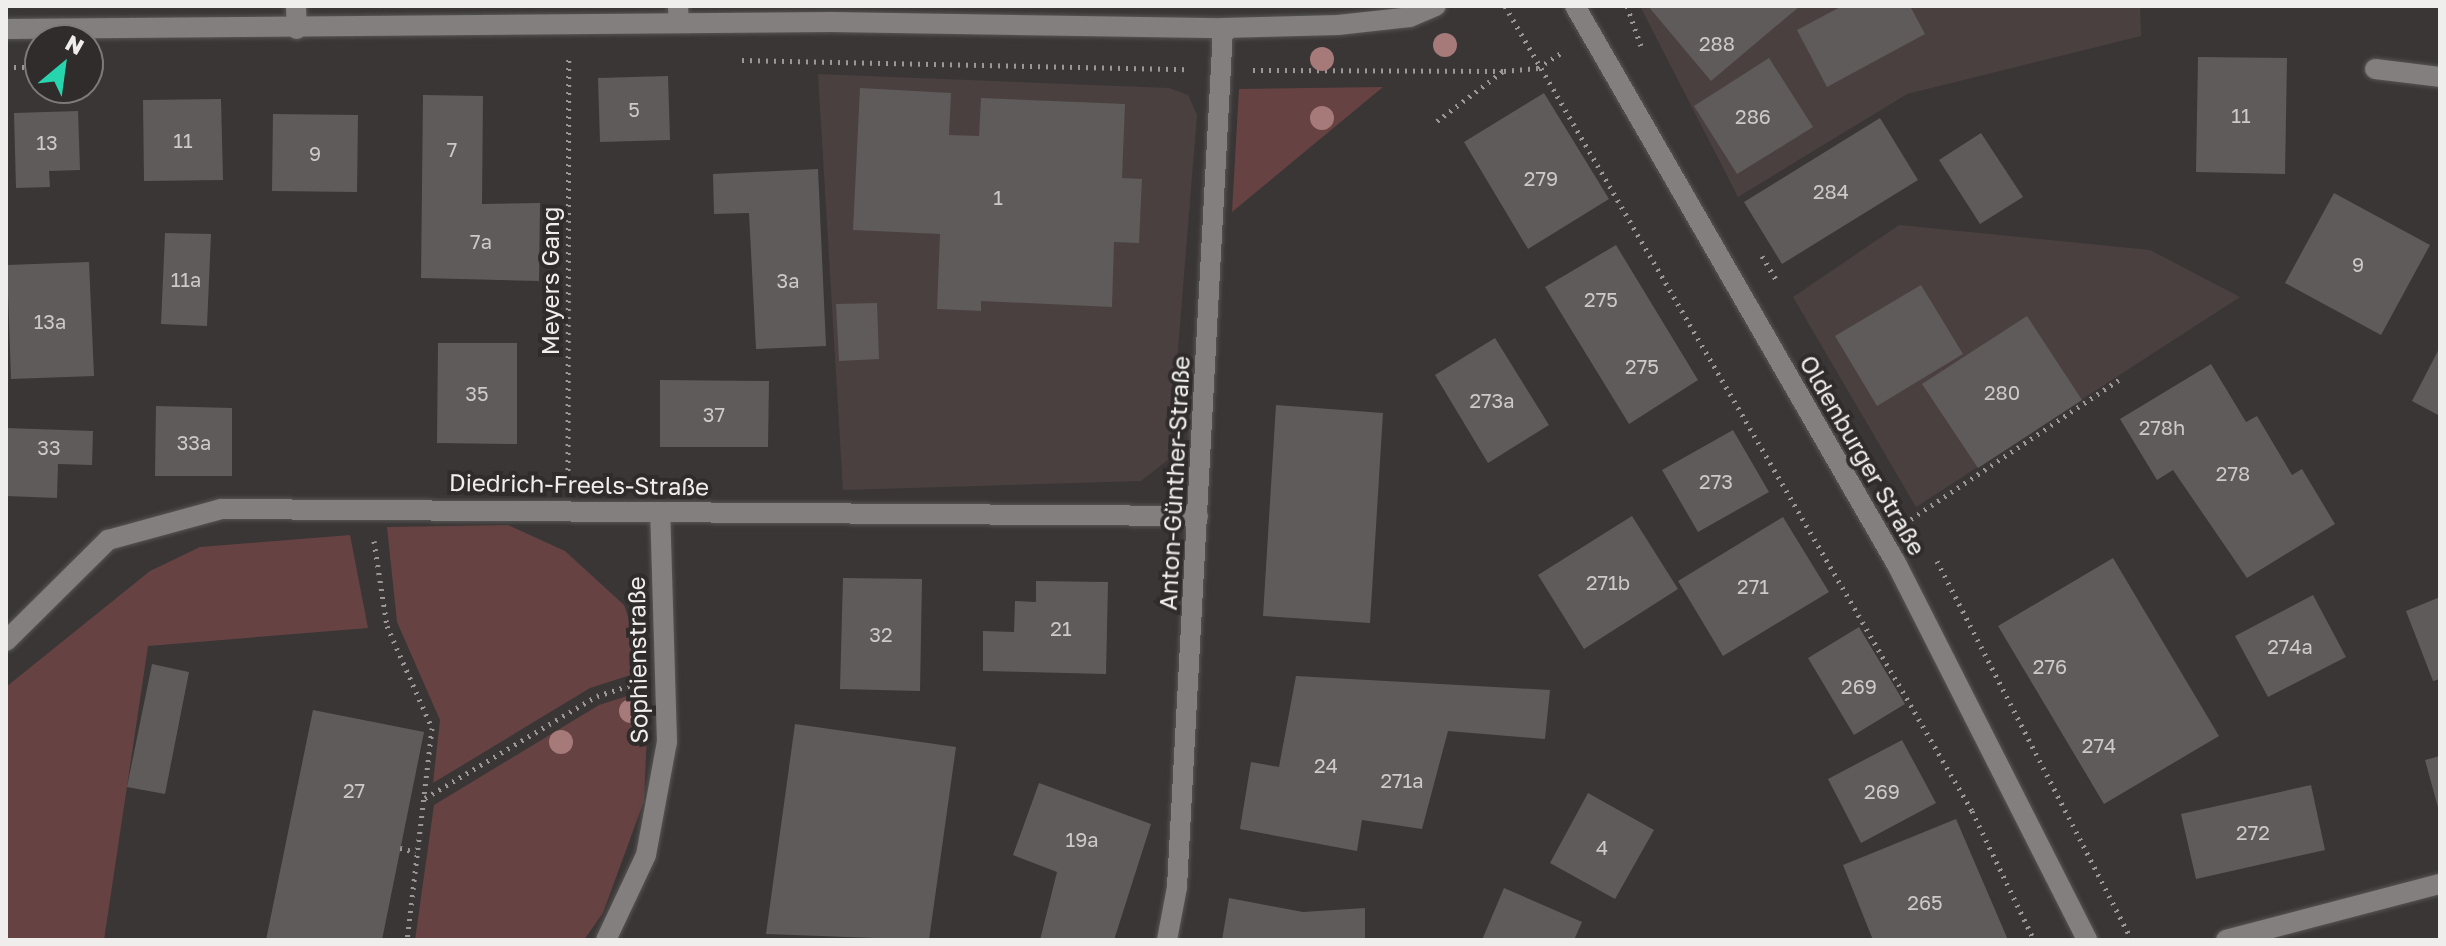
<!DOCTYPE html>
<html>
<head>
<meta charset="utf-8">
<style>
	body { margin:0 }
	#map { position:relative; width:2446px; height:946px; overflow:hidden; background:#3a3636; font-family:"Golos Text",sans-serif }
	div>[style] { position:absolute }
	.built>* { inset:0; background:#4a4040 }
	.green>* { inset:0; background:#664242 }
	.building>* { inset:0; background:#5f5b5b }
	.path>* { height:5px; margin-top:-2.5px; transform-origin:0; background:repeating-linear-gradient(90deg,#9a9796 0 2px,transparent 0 8px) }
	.roads { filter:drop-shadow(0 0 2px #575454) drop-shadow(0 0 2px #575454) }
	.service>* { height:20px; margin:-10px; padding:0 10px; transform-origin:10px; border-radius:10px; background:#837f7f }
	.minor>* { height:20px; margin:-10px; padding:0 10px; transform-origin:10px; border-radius:10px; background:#837f7f }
	.tertiary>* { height:20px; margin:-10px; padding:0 10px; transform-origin:10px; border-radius:10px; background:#837f7f }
	.trees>* { width:24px; height:24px; margin:-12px; border-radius:50%; background:#a67a79 }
	span { translate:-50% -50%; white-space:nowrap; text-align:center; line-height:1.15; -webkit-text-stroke:8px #302c2c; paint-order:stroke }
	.number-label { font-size:20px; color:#ccc9c8 }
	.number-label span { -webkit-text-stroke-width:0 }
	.street-label { font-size:24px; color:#f0eeed }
	.frame { position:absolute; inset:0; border:8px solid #f0eeed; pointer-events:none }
	.north { position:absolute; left:24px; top:24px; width:80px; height:80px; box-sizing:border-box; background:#302c2c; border:2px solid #7d7a79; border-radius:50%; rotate:29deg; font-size:22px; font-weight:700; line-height:32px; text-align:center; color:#f0eeed }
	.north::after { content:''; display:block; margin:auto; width:28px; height:36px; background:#26d5ae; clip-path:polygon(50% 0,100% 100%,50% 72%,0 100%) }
</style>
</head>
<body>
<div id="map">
	<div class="built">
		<div style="clip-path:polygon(1640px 6px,2140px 6px,2141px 36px,1907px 94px,1738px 197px)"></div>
		<div style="clip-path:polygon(818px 74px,1169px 88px,1188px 95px,1197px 115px,1169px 459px,1141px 481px,843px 490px)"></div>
		<div style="clip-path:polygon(1899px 225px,2150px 250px,2240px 297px,1916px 507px,1793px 297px)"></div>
	</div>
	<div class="green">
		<div style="clip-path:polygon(1383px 87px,1232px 212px,1239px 89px)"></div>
		<div style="clip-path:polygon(508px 525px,565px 551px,624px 605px,646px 670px,590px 688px,433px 783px,440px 720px,397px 622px,387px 527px)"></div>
		<div style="clip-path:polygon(350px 535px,368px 628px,148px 646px,104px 940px,6px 940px,6px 687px,150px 571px,200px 547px)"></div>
		<div style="clip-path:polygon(649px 689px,644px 801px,603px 913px,584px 940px,415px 940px,434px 805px,599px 705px)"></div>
	</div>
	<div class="building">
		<div style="clip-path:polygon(1648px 6px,1800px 6px,1711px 81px)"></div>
		<div style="clip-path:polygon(1842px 6px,1910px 6px,1925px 34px,1827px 87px,1797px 30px)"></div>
		<div style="clip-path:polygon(2198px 57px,2287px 58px,2285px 174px,2196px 172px)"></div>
		<div style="clip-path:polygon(1769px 58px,1813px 127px,1737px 174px,1694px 106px)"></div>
		<div style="clip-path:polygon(668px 76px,670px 140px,600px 142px,598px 78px)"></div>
		<div style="clip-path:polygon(860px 88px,951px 93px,949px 135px,979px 136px,981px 98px,1125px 104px,1122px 178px,1142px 179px,1139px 243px,1114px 242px,1112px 307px,981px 301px,981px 311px,937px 309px,940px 234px,853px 230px)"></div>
		<div style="clip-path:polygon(1544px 93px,1609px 199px,1528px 249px,1464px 142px)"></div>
		<div style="clip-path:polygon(423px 95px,483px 96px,482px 204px,540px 203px,539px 281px,421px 278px)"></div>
		<div style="clip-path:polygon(221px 99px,223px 180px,144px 181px,143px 100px)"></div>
		<div style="clip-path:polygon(78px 111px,80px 170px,49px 171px,50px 187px,16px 188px,14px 113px)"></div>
		<div style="clip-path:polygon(273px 114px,358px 115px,357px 192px,272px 191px)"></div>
		<div style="clip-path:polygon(1880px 118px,1918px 180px,1782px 264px,1744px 202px)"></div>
		<div style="clip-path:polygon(1981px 133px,2023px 197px,1980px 224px,1939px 160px)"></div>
		<div style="clip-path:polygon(818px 169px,826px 346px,756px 349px,749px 213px,714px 214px,713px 174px)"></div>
		<div style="clip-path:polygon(2334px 193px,2430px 245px,2381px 335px,2285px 283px)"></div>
		<div style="clip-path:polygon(165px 233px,211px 234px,207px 326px,161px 324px)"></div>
		<div style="clip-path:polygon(1616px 245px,1698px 380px,1629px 424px,1545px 287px)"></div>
		<div style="clip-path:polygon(89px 262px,94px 376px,11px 379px,7px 265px)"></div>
		<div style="clip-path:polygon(1921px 285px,1963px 354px,1877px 406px,1835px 336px)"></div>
		<div style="clip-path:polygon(877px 303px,879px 359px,839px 361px,836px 304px)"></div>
		<div style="clip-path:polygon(2027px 316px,2082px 400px,1978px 468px,1922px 384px)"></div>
		<div style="clip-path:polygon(1495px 338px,1549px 425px,1488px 463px,1435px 375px)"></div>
		<div style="clip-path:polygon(438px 343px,517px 343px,517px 444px,437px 443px)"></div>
		<div style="clip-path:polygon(2440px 347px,2440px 416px,2412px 401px)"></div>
		<div style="clip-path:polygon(2211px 364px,2246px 422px,2257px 416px,2292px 475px,2302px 469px,2335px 524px,2247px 578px,2173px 470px,2157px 480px,2120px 419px)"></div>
		<div style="clip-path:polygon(660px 380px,769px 381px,768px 447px,660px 447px)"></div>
		<div style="clip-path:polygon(1276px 405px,1383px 413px,1370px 623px,1263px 616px)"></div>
		<div style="clip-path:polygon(156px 406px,232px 408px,232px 476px,155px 476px)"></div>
		<div style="clip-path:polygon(6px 428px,93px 431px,92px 465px,58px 464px,57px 498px,6px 496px)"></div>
		<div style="clip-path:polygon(1733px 430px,1769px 492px,1698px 532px,1662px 470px)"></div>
		<div style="clip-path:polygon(1632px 516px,1678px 589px,1584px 649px,1538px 575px)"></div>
		<div style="clip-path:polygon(1783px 517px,1829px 592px,1723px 656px,1678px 581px)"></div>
		<div style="clip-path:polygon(2113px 558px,2219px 736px,2104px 804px,1998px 626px)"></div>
		<div style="clip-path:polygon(843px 578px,922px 579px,920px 691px,840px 689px)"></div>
		<div style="clip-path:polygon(1036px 581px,1108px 582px,1106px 674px,983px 671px,983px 631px,1014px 632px,1015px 601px,1036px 602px)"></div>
		<div style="clip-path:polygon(2313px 595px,2346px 657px,2268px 697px,2235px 636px)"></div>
		<div style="clip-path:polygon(2440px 597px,2440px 679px,2433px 681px,2406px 611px)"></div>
		<div style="clip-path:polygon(1859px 627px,1905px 704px,1854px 735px,1808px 658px)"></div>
		<div style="clip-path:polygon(152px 664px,189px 672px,165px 794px,127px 787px)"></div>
		<div style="clip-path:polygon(1296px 676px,1550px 690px,1545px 739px,1448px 731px,1422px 829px,1362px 820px,1357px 851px,1240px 829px,1251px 762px,1279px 767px)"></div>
		<div style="clip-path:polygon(313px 710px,424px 732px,382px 940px,266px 940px)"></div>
		<div style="clip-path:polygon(795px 724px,956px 747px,929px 940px,766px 934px)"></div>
		<div style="clip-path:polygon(1902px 740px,1936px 803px,1861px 843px,1828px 779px)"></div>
		<div style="clip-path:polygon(2440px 756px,2440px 811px,2439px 811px,2425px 760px)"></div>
		<div style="clip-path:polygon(1039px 783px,1151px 824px,1114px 940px,1040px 940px,1057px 872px,1013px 855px)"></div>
		<div style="clip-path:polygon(2311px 785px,2325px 850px,2196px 879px,2181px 814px)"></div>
		<div style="clip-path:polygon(1588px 793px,1654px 830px,1615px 899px,1550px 863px)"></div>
		<div style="clip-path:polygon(1956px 819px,2008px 940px,1873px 940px,1843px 865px)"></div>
		<div style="clip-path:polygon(1504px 888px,1582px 922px,1574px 940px,1482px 940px)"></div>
		<div style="clip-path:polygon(1229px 898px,1303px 912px,1365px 908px,1365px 940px,1222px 940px)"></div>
	</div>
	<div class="path">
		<div style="left:1505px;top:6px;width:931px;rotate:59.88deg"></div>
		<div style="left:1972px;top:811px;width:143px;rotate:64.3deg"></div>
		<div style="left:1627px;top:6px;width:42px;rotate:70.7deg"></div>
		<div style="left:742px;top:60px;width:445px;rotate:1.2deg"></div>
		<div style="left:88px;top:66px;width:16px"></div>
		<div style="left:6px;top:67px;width:34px"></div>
		<div style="left:1253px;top:70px;width:251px;rotate:0.2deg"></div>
		<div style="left:1504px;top:71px;width:34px;rotate:-5deg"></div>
		<div style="left:1538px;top:68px;width:30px;rotate:-33deg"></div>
		<div style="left:1437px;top:121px;width:83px;rotate:-37.1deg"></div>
		<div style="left:1762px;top:256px;width:29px;rotate:59deg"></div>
		<div style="left:568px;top:478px;width:422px;rotate:-89.9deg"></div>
		<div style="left:1911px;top:519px;width:254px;rotate:-33.8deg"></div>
		<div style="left:374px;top:541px;width:86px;rotate:81.3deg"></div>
		<div style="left:387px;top:626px;width:111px;rotate:66.2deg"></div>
		<div style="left:432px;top:728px;width:213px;rotate:96.7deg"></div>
		<div style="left:1937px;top:561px;width:426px;rotate:62.8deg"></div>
		<div style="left:425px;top:798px;width:200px;rotate:-30.7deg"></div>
		<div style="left:597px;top:696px;width:38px;rotate:-18deg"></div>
		<div style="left:400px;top:848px;width:16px;rotate:14deg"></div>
	</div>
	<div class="roads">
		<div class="service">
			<div style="left:678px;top:6px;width:17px;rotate:87deg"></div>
		</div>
		<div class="minor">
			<div style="left:296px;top:6px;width:23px;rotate:88deg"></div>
			<div style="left:2375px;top:69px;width:65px;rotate:7deg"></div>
			<div style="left:6px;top:641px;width:144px;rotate:-44.7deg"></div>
			<div style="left:108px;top:540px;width:117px;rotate:-15.3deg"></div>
			<div style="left:221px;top:509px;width:977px;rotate:0.41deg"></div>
			<div style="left:606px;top:940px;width:94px;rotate:-64.8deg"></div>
			<div style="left:646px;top:855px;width:115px;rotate:-79.5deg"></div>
			<div style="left:667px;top:742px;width:230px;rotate:-91.7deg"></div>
			<div style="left:1167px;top:940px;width:54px;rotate:-79.3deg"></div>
			<div style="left:1177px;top:887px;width:860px;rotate:-86.93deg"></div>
			<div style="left:2226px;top:940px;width:221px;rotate:-14.7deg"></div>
		</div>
		<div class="tertiary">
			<div style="left:1575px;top:6px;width:643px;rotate:60.05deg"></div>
			<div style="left:1896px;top:563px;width:423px;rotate:63.1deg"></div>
			<div style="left:6px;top:29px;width:825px;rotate:-0.49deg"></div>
			<div style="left:831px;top:22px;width:392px;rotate:0.9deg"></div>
			<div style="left:1223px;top:28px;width:115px;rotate:-1.5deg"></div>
			<div style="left:1338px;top:25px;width:72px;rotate:-6.3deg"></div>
			<div style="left:1410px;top:17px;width:28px;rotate:-23deg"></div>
		</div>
	</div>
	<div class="trees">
		<div style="left:1445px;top:45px"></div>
		<div style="left:1322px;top:59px"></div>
		<div style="left:1322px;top:118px"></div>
		<div style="left:631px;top:711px"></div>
		<div style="left:561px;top:742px"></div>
	</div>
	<div class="number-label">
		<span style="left:1717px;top:43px">288</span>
		<span style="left:634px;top:109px">5</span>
		<span style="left:2241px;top:115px">11</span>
		<span style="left:1753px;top:116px">286</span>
		<span style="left:183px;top:140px">11</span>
		<span style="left:47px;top:142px">13</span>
		<span style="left:452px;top:149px">7</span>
		<span style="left:315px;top:153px">9</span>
		<span style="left:1541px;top:178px">279</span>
		<span style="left:1831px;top:191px">284</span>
		<span style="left:998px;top:197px">1</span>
		<span style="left:481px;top:241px">7a</span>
		<span style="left:2358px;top:264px">9</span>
		<span style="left:186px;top:279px">11a</span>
		<span style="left:788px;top:280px">3a</span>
		<span style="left:1601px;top:299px">275</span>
		<span style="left:50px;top:321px">13a</span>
		<span style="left:1642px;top:366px">275</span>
		<span style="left:2002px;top:392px">280</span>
		<span style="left:477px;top:393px">35</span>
		<span style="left:1492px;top:400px">273a</span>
		<span style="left:714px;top:414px">37</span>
		<span style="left:2162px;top:427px">278h</span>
		<span style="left:194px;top:442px">33a</span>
		<span style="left:49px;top:447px">33</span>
		<span style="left:2233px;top:473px">278</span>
		<span style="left:1716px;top:481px">273</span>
		<span style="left:1608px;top:582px">271b</span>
		<span style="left:1753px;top:586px">271</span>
		<span style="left:1061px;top:628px">21</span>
		<span style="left:881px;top:634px">32</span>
		<span style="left:2290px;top:646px">274a</span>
		<span style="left:2050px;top:666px">276</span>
		<span style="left:1859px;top:686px">269</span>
		<span style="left:2099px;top:745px">274</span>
		<span style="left:1326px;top:765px">24</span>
		<span style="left:1402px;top:780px">271a</span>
		<span style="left:354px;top:790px">27</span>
		<span style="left:1882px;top:791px">269</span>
		<span style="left:2253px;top:832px">272</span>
		<span style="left:1082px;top:839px">19a</span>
		<span style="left:1602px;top:847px">4</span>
		<span style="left:1925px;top:902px">265</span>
	</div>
	<div class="street-label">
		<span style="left:550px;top:281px;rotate:-90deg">Meyers Gang</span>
		<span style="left:1863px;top:455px;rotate:60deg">Oldenburger Straße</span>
		<span style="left:1174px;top:483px;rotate:-87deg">Anton-Günther-Straße</span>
		<span style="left:579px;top:484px;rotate:1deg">Diedrich-Freels-Straße</span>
		<span style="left:637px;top:660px;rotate:-91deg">Sophienstraße</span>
	</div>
	<div class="frame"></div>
	<div class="north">N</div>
</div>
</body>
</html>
